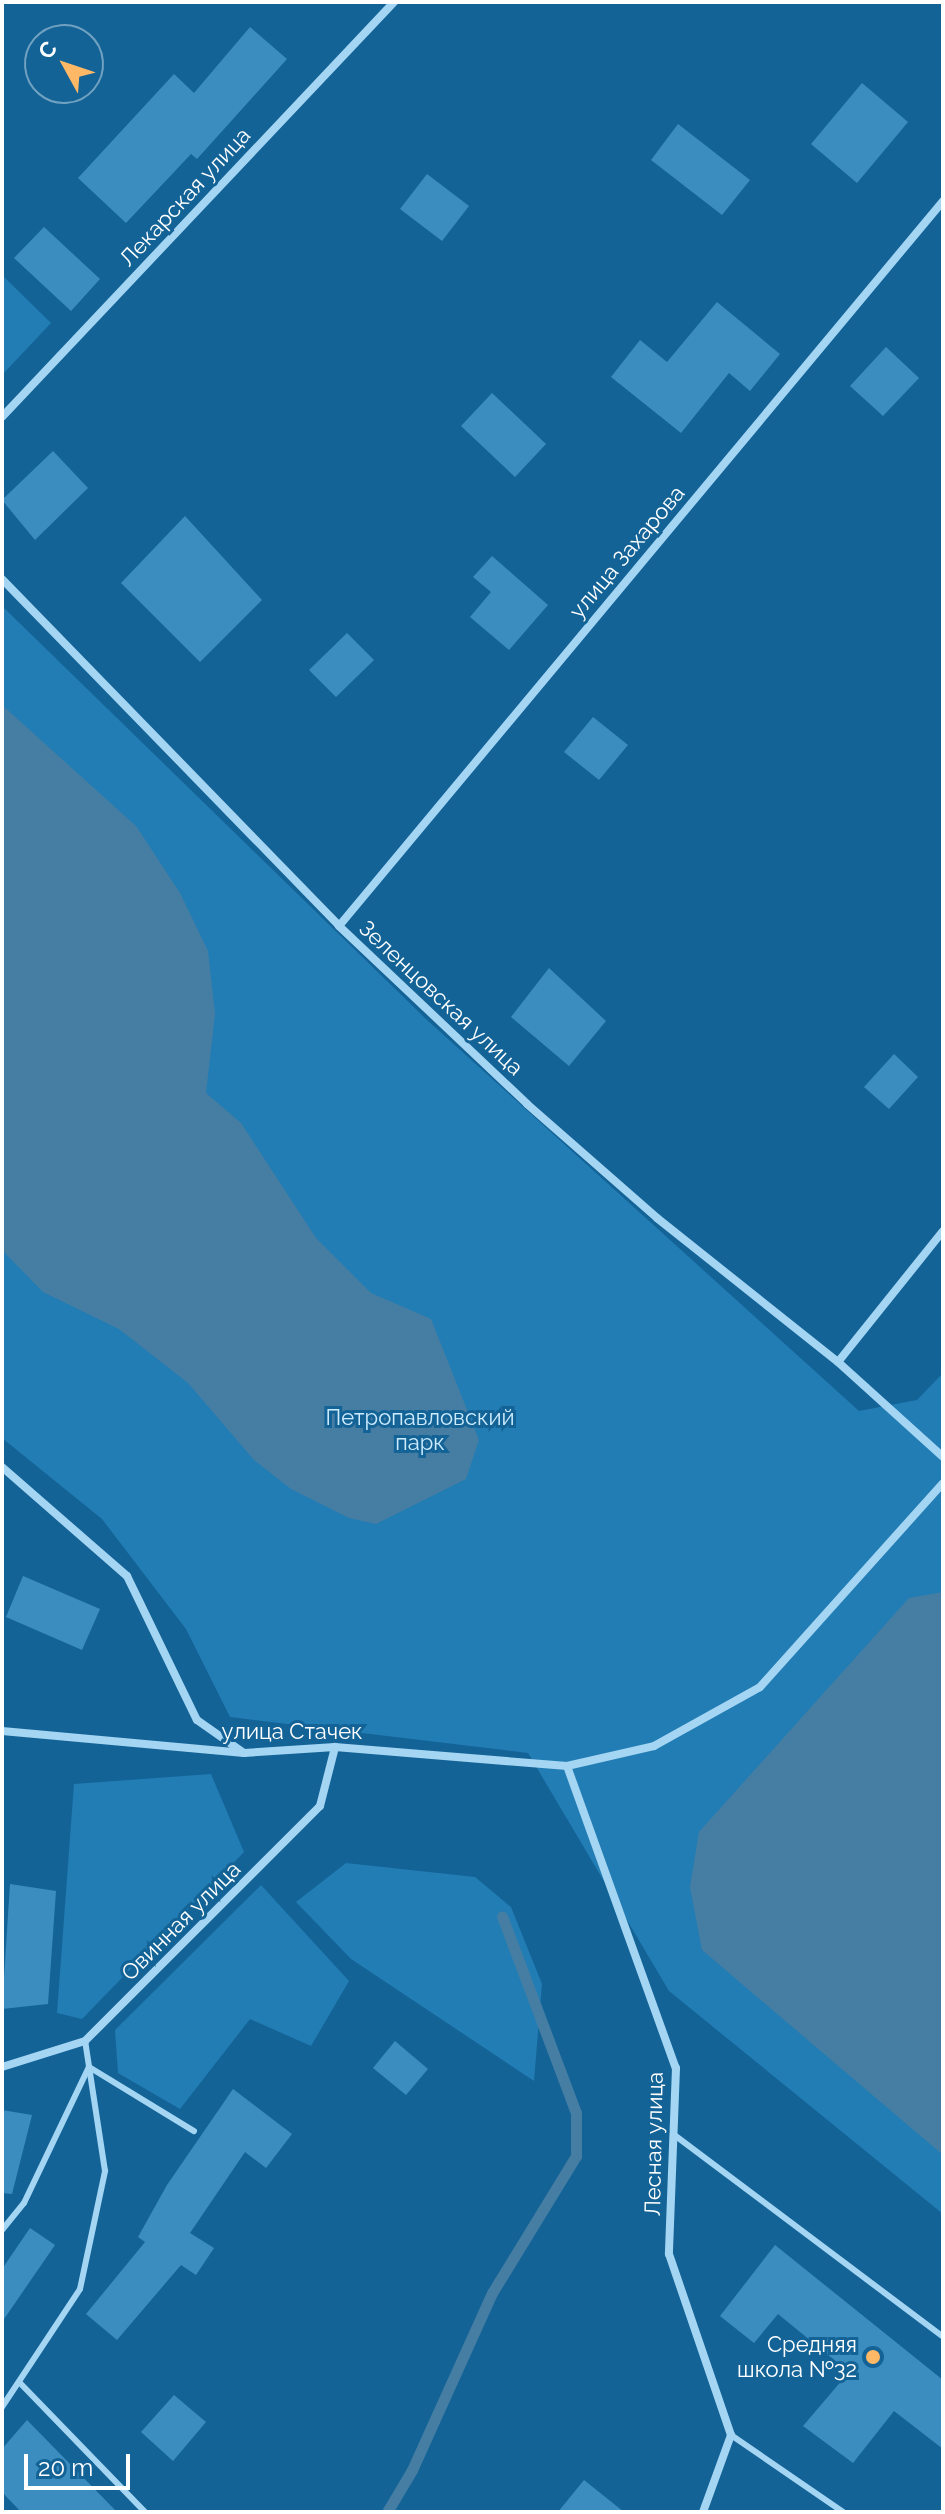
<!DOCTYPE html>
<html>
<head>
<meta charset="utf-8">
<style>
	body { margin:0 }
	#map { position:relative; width:945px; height:2514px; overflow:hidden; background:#136397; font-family:Raleway,sans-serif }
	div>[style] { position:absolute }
	.green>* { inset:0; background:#227db4 }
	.water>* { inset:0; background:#467ea3 }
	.stream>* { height:11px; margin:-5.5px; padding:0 5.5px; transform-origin:5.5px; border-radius:5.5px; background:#467ea3 }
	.building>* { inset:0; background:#3c8dbf }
	.lane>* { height:6px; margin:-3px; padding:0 3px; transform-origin:3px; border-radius:3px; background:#a4d5f3 }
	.street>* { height:8px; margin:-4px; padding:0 4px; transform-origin:4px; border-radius:4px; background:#a4d5f3 }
	.dots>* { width:22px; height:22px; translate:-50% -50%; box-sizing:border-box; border:4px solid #136397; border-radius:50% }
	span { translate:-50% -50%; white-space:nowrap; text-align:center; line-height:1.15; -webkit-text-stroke:6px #136397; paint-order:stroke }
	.street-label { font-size:22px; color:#fff }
	.park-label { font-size:22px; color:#ccebfd }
	.poi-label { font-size:22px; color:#fff }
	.right { translate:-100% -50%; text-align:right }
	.frame { position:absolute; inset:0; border:4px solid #fff; pointer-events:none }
	.north { position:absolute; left:24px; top:24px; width:80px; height:80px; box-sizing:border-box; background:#136397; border:2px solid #71a1c1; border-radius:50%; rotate:310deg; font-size:22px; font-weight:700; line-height:32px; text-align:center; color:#fff }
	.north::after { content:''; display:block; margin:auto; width:28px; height:36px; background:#ffb866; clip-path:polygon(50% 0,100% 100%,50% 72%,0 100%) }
	.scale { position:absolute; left:24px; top:2454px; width:106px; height:36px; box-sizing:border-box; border:4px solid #fff; border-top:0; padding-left:10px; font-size:24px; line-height:28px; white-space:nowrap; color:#fff; -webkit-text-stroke:6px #136397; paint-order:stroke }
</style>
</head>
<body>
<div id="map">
	<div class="green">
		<div style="clip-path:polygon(2px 275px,51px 323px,2px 375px)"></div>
		<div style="clip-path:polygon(2px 606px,427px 1020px,859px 1411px,917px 1400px,943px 1373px,943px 2214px,669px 1991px,528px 1753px,230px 1717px,186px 1629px,102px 1519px,2px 1438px)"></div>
		<div style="clip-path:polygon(211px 1774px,244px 1852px,82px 2019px,57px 2013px,74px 1784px)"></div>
		<div style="clip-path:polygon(346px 1863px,475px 1877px,511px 1907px,542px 1984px,534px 2081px,351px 1959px,296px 1902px)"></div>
		<div style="clip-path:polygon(261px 1885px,349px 1981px,311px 2046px,250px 2019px,180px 2109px,118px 2073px,115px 2030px)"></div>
	</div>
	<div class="water">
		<div style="clip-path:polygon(2px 705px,136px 826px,180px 893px,208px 951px,215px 1014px,206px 1093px,241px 1123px,316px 1238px,371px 1293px,431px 1319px,479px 1440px,466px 1479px,376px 1524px,349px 1518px,291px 1489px,254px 1460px,188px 1383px,119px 1329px,43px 1292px,2px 1250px)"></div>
		<div style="clip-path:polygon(943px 1592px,943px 2155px,702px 1950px,690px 1887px,699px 1832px,909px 1598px)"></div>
	</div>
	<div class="stream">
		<div style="left:387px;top:2512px;width:49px;rotate:-59.2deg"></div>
		<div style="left:412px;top:2470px;width:194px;rotate:-65.7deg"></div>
		<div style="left:492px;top:2293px;width:161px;rotate:-58.5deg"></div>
		<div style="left:576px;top:2156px;width:43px;rotate:-90deg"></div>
		<div style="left:576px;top:2113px;width:210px;rotate:-110.6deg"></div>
	</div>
	<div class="building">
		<div style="clip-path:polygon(250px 27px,287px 59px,197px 159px,191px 154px,126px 223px,78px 178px,174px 74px,194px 93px)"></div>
		<div style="clip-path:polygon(862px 83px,908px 122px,857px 183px,811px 144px)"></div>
		<div style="clip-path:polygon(678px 124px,750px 180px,722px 215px,651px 160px)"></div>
		<div style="clip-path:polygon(427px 174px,469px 206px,442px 241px,400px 209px)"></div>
		<div style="clip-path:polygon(44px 227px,100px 279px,71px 311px,14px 258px)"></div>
		<div style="clip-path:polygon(717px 302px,780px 354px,750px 391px,729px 373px,681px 433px,611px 377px,640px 340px,667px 362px)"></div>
		<div style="clip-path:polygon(886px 347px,919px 378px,883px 416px,850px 386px)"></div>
		<div style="clip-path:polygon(492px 393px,546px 444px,515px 477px,461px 426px)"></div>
		<div style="clip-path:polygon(53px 451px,88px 488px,35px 540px,2px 500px)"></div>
		<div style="clip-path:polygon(185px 516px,262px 600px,200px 662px,121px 583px)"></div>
		<div style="clip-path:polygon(492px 556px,548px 605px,509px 650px,470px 617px,491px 592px,473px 577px)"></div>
		<div style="clip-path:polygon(347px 633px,374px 660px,336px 697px,309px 670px)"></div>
		<div style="clip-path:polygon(593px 717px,628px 745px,599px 780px,564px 752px)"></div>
		<div style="clip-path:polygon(549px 968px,606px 1021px,569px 1066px,511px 1017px)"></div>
		<div style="clip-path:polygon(894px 1054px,918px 1077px,889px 1109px,864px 1087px)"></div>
		<div style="clip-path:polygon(23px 1576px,100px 1609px,82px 1650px,6px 1617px)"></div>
		<div style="clip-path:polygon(10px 1884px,56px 1891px,48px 2004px,2px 2009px)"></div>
		<div style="clip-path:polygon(395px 2041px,428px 2069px,406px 2095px,373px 2068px)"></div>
		<div style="clip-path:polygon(233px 2089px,292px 2134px,266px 2168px,245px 2152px,190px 2233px,214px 2248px,196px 2275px,181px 2265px,117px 2340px,86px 2314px,145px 2242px,138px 2237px,167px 2185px)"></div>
		<div style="clip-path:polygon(2px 2110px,32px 2115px,12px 2194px,2px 2193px)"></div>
		<div style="clip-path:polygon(30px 2228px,55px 2245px,2px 2322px,2px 2269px)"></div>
		<div style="clip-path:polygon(775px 2245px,943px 2380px,943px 2449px,894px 2411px,853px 2463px,803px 2426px,849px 2372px,778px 2314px,754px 2343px,720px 2316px)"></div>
		<div style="clip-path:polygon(174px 2395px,206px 2422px,173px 2461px,141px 2432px)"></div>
		<div style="clip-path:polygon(27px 2420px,117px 2512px,21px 2512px,2px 2492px,2px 2449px)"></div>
		<div style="clip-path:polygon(584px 2480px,624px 2512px,558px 2512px)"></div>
	</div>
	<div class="lane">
		<div style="left:673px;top:2134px;width:338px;rotate:36.9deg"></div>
		<div style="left:2px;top:2230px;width:35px;rotate:-51deg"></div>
		<div style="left:24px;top:2203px;width:151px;rotate:-64.5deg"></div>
		<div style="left:89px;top:2067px;width:123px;rotate:31.4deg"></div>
		<div style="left:21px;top:2384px;width:178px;rotate:45.9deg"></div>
		<div style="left:2px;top:2407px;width:141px;rotate:-56.5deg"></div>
		<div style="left:80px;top:2289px;width:121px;rotate:-78deg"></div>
		<div style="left:105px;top:2171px;width:132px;rotate:-98.7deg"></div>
		<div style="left:731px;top:2435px;width:136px;rotate:34.5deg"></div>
	</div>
	<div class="street">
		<div style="left:2px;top:417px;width:571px;rotate:-46.63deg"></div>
		<div style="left:2px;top:579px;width:484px;rotate:45.8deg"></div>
		<div style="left:339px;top:926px;width:259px;rotate:43.4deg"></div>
		<div style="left:527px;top:1104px;width:173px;rotate:41.2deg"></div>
		<div style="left:657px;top:1218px;width:231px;rotate:38.5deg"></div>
		<div style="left:838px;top:1362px;width:142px;rotate:42.1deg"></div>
		<div style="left:339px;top:926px;width:944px;rotate:-50.2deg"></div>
		<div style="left:838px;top:1362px;width:168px;rotate:-51.3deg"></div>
		<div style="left:2px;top:1467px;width:166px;rotate:41.1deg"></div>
		<div style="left:127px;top:1576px;width:160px;rotate:64.1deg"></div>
		<div style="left:197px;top:1720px;width:57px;rotate:35.1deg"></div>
		<div style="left:2px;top:1731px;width:243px;rotate:5.2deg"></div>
		<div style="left:244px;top:1753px;width:91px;rotate:-3.8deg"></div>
		<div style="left:335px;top:1747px;width:233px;rotate:4.7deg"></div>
		<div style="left:567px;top:1766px;width:89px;rotate:-12.9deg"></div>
		<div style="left:654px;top:1746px;width:121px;rotate:-29.1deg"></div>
		<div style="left:760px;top:1687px;width:274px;rotate:-48.1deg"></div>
		<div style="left:567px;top:1766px;width:321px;rotate:70.2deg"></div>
		<div style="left:676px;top:2068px;width:186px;rotate:92.2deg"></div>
		<div style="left:669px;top:2254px;width:191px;rotate:71.1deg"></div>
		<div style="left:731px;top:2435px;width:82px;rotate:110deg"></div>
		<div style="left:2px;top:2067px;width:87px;rotate:-17.4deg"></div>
		<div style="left:85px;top:2041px;width:332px;rotate:-45deg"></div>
		<div style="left:320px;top:1806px;width:61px;rotate:-75.7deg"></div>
	</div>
	<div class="dots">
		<div style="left:873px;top:2357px;background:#ffb866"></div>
	</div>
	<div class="street-label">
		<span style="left:185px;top:197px;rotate:-47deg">Лекарская улица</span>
		<span style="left:627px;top:552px;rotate:-50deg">улица Захарова</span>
		<span style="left:441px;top:998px;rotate:43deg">Зеленцовская улица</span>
		<span style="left:292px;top:1732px">улица Стачек</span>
		<span style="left:181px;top:1921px;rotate:-45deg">Овинная улица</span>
		<span style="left:654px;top:2144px;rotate:-89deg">Лесная улица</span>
	</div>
	<div class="park-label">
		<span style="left:420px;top:1430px">Петропавловский<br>парк</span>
	</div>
	<div class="poi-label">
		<span class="right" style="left:857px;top:2357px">Средняя<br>школа №32</span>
	</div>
	<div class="frame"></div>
	<div class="north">С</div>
	<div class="scale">20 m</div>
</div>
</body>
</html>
